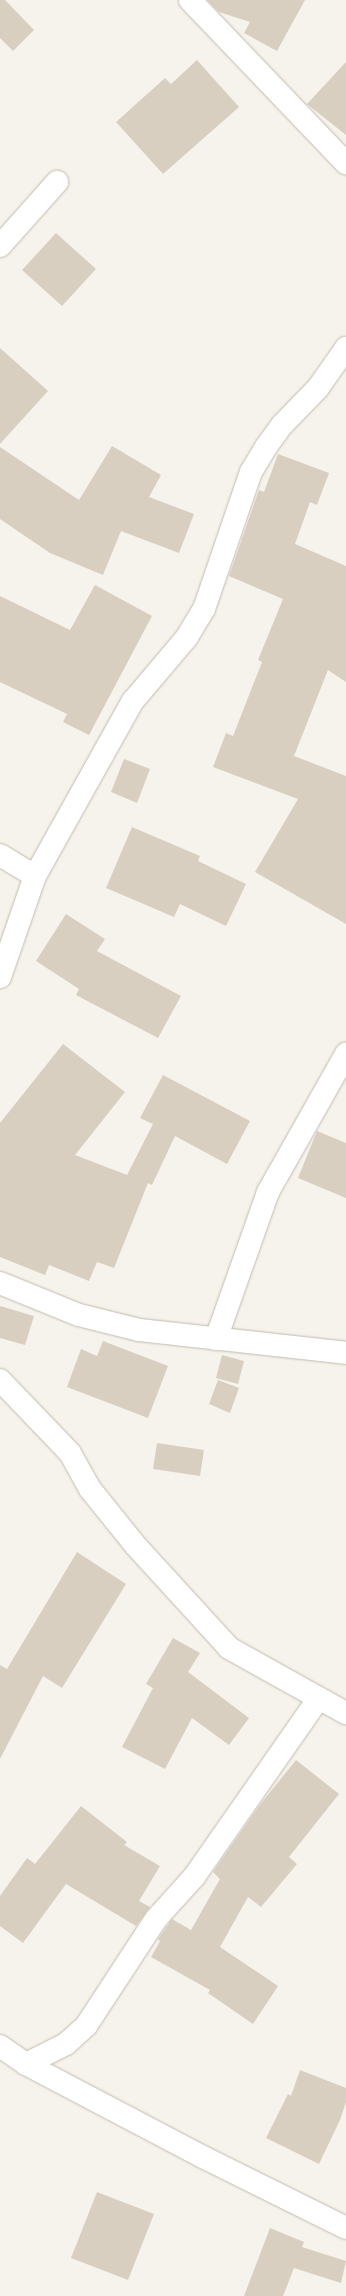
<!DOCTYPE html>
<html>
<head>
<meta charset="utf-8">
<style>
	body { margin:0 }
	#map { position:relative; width:346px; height:2296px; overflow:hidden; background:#f6f3ec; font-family:Helvetica,sans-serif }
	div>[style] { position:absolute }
	.building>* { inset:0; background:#d8cfc1 }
	.roads { filter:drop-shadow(0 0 1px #c2bbae) drop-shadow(0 0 1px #c2bbae) }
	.minor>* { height:22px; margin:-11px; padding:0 11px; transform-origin:11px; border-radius:11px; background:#fff }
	span { translate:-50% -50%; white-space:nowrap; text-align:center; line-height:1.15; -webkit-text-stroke:3px #fff; paint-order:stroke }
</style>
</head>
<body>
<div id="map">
	<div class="building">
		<div style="clip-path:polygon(0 0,5px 0,34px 30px,13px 51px,0 38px)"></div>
		<div style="clip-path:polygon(207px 0,305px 0,277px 51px,244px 33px,250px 22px,219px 12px)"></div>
		<div style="clip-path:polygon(197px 60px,239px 107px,163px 174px,116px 122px,165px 78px,171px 84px)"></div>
		<div style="clip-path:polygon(346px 62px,346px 135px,307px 104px)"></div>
		<div style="clip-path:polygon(56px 233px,96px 269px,62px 306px,22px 270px)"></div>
		<div style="clip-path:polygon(0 348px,48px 391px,0 444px)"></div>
		<div style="clip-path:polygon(112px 446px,161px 475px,149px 497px,194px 514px,179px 553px,121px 531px,103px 575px,50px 553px,0 519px,0 447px,79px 500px)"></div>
		<div style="clip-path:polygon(278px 454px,329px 473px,317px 505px,310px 502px,295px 544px,346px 566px,346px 682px,328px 670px,294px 756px,346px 776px,346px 924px,255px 872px,298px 799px,213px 767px,226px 733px,233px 736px,262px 662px,258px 660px,283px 599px,229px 576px,259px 490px,264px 492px)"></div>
		<div style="clip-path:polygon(95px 585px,152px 616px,89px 735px,63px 722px,67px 714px,0 682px,0 596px,70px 630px)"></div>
		<div style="clip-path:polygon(124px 759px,150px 769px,137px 803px,111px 792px)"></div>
		<div style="clip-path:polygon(132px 827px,200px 856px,198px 861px,246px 884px,226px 926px,180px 904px,174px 917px,106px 888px)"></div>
		<div style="clip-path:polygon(66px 914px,105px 939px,97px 951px,181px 996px,158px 1038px,76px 995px,79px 989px,36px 961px)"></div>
		<div style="clip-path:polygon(63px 1044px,125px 1092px,75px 1155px,127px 1175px,153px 1124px,140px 1118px,163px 1075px,250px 1121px,227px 1164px,175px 1136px,152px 1185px,148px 1183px,114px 1268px,97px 1262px,89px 1281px,49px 1265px,45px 1275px,0 1257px,0 1123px)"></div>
		<div style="clip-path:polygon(317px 1131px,346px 1143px,346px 1198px,298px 1178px)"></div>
		<div style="clip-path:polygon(0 1306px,34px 1316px,25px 1345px,0 1338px)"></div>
		<div style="clip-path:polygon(103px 1341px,168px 1366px,148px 1418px,67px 1387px,81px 1349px,97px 1356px)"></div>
		<div style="clip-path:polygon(222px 1355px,244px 1361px,238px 1384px,216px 1378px)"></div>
		<div style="clip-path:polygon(218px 1380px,239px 1388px,230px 1413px,209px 1404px)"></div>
		<div style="clip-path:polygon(157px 1443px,204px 1450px,200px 1476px,153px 1469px)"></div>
		<div style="clip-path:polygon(77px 1552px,126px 1584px,62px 1688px,43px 1676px,0 1759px,0 1665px,7px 1669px)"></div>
		<div style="clip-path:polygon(173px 1638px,200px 1653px,188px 1672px,249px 1718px,229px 1745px,192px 1718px,165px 1769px,122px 1747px,153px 1688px,146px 1684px)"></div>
		<div style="clip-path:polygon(296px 1760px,339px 1794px,289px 1857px,297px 1864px,261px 1907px,248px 1897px,220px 1947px,278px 1986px,253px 2024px,208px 1993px,210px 1990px,151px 1957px,160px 1941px,158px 1939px,172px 1919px,191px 1930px,220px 1879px,213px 1872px,259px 1806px)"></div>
		<div style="clip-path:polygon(81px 1806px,127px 1842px,124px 1845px,160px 1866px,139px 1901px,150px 1907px,136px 1926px,66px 1884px,23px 1943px,0 1926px,0 1896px,27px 1858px,35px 1864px)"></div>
		<div style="clip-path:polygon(300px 2070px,346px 2088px,346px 2102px,340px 2120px,319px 2164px,266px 2138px,288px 2094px,291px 2096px)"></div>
		<div style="clip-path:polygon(97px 2192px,154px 2214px,128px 2280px,71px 2258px)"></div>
		<div style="clip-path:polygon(270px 2228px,304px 2242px,302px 2247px,346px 2261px,341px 2283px,294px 2268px,283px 2296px,244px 2296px)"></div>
	</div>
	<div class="roads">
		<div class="minor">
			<div style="left:190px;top:0;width:226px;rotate:46.3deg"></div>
			<div style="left:0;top:246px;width:86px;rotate:-48.3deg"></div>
			<div style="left:0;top:855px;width:41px;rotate:31deg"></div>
			<div style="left:35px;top:876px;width:107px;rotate:109.1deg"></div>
			<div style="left:35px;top:876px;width:201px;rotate:-60.8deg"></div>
			<div style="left:133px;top:701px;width:84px;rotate:-49.8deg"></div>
			<div style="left:187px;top:637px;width:33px;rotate:-59deg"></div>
			<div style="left:204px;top:609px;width:145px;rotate:-71.1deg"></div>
			<div style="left:251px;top:472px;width:29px;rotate:-59deg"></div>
			<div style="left:266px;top:447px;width:27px;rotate:-54deg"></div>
			<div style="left:282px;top:425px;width:52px;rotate:-45.8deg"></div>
			<div style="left:318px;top:388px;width:49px;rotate:-55deg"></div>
			<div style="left:0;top:1283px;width:85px;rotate:22.1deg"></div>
			<div style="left:79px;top:1315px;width:62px;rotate:14deg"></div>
			<div style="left:139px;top:1330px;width:208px;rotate:6.3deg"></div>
			<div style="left:216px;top:1339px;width:156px;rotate:-70.5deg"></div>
			<div style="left:268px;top:1192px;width:159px;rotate:-60.5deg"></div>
			<div style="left:0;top:1380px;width:101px;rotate:46.2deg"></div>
			<div style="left:70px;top:1453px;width:41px;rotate:60.9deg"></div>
			<div style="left:90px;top:1489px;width:73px;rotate:51.1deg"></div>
			<div style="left:136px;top:1546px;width:138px;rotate:47.6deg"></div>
			<div style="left:229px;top:1648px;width:134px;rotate:29.1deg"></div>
			<div style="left:0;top:2046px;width:32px;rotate:35deg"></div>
			<div style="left:26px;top:2064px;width:202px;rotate:27.7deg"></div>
			<div style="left:205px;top:2158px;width:157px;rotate:26.4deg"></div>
			<div style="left:26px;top:2064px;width:45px;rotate:-26.6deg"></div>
			<div style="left:66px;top:2044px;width:27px;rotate:-42deg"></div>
			<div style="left:86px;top:2026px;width:128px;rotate:-56.8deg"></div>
			<div style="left:156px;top:1919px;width:57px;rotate:-47.9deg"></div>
			<div style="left:194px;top:1877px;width:218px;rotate:-55.1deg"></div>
		</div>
	</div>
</div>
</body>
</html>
